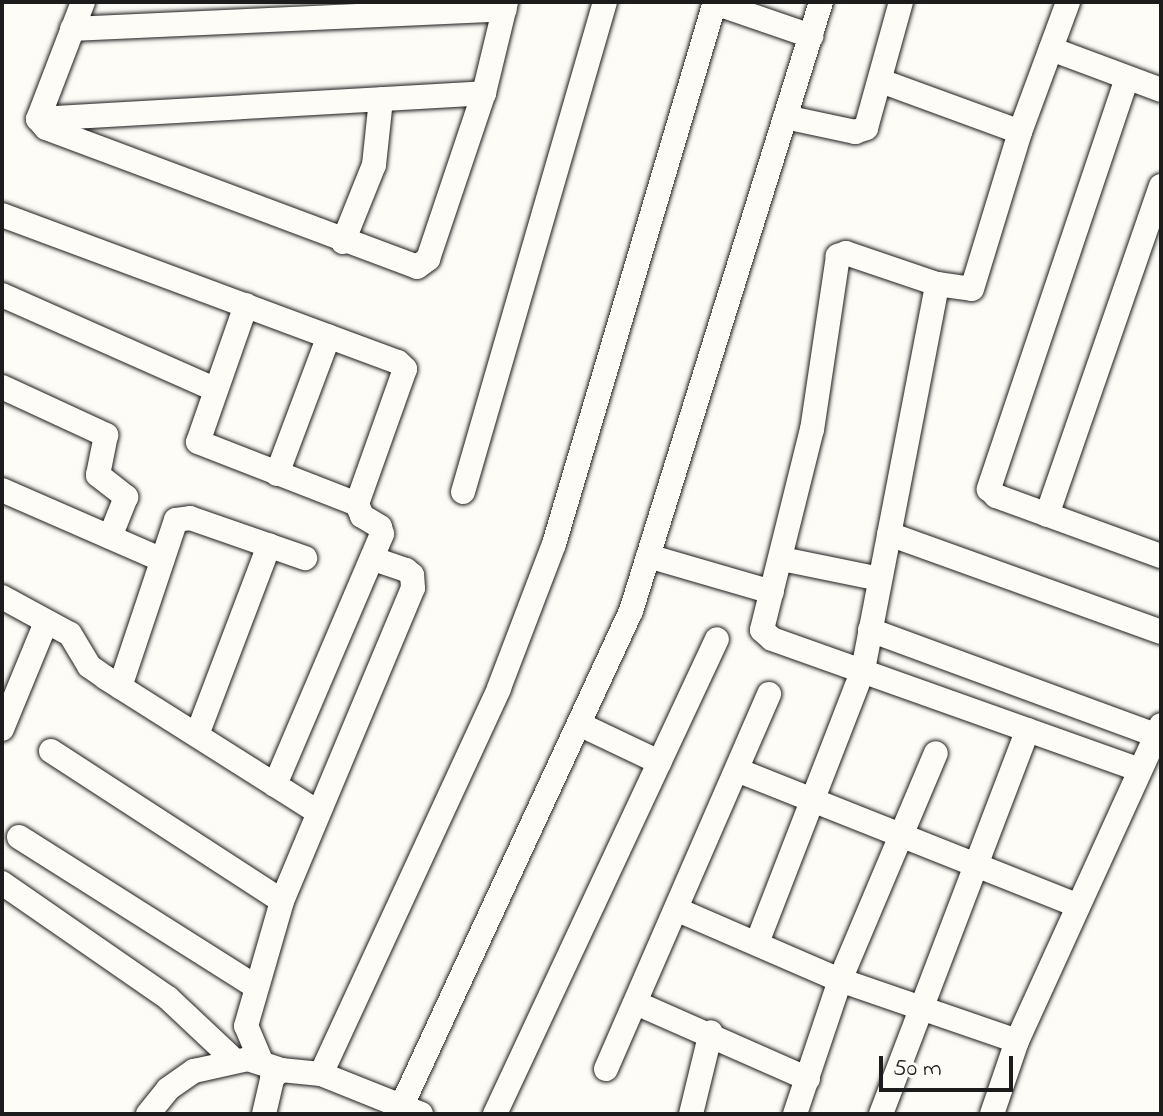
<!DOCTYPE html>
<html>
<head>
<meta charset="utf-8">
<style>
	body { margin:0 }
	#map { position:relative; width:1163px; height:1116px; overflow:hidden; background:#fdfcf7; font-family:"Indie Flower",sans-serif }
	div>[style] { position:absolute }
	.roads { filter:drop-shadow(0 0 2px #1c1c1c) drop-shadow(0 0 2px #1c1c1c) }
	.minor>* { height:24px; margin:-12px; padding:0 12px; transform-origin:12px; border-radius:12px; background:#fdfcf7 }
	span { translate:-50% -50%; white-space:nowrap; text-align:center; line-height:1.15; -webkit-text-stroke:6px #fdfcf7; paint-order:stroke }
	.frame { position:absolute; inset:0; border:4px solid #1c1c1c; pointer-events:none }
	.scale { position:absolute; left:879px; top:1056px; width:134px; height:36px; box-sizing:border-box; border:4px solid #1c1c1c; border-top:0; padding-left:10px; font-size:24px; line-height:28px; white-space:nowrap; color:#1c1c1c; -webkit-text-stroke:6px #fdfcf7; paint-order:stroke }
</style>
</head>
<body>
<div id="map">
	<div class="roads">
		<div class="minor">
			<div style="left:83px;top:2px;width:125px;rotate:111deg"></div>
			<div style="left:38px;top:119px;width:447px;rotate:-3.3deg"></div>
			<div style="left:715px;top:3px;width:102px;rotate:19deg"></div>
			<div style="left:72px;top:29px;width:433px;rotate:-2.6deg"></div>
			<div style="left:1051px;top:49px;width:117px;rotate:20.4deg"></div>
			<div style="left:1127px;top:78px;width:434px;rotate:108.6deg"></div>
			<div style="left:989px;top:489px;width:10px;rotate:45deg"></div>
			<div style="left:996px;top:496px;width:176px;rotate:20deg"></div>
			<div style="left:881px;top:81px;width:148px;rotate:20.1deg"></div>
			<div style="left:785px;top:117px;width:72px;rotate:12.1deg"></div>
			<div style="left:855px;top:132px;width:12px;rotate:-20deg"></div>
			<div style="left:866px;top:128px;width:131px;rotate:-74.5deg"></div>
			<div style="left:38px;top:119px;width:12px;rotate:48deg"></div>
			<div style="left:46px;top:128px;width:396px;rotate:20.5deg"></div>
			<div style="left:417px;top:267px;width:14px;rotate:-36deg"></div>
			<div style="left:428px;top:259px;width:175px;rotate:-71.4deg"></div>
			<div style="left:484px;top:93px;width:94px;rotate:-76.4deg"></div>
			<div style="left:2px;top:215px;width:422px;rotate:20.4deg"></div>
			<div style="left:398px;top:362px;width:10px;rotate:45deg"></div>
			<div style="left:405px;top:369px;width:143px;rotate:109.6deg"></div>
			<div style="left:357px;top:504px;width:13px;rotate:67deg"></div>
			<div style="left:362px;top:516px;width:21px;rotate:31deg"></div>
			<div style="left:380px;top:527px;width:7px;rotate:74deg"></div>
			<div style="left:382px;top:534px;width:273px;rotate:113.1deg"></div>
			<div style="left:343px;top:242px;width:83px;rotate:-68.1deg"></div>
			<div style="left:374px;top:165px;width:66px;rotate:-83.9deg"></div>
			<div style="left:937px;top:284px;width:96px;rotate:-161.2deg"></div>
			<div style="left:846px;top:253px;width:9px;rotate:159deg"></div>
			<div style="left:838px;top:256px;width:175px;rotate:98.5deg"></div>
			<div style="left:812px;top:429px;width:207px;rotate:104deg"></div>
			<div style="left:762px;top:630px;width:13px;rotate:42deg"></div>
			<div style="left:772px;top:639px;width:387px;rotate:19.6deg"></div>
			<div style="left:2px;top:295px;width:232px;rotate:23.9deg"></div>
			<div style="left:246px;top:305px;width:145px;rotate:109.3deg"></div>
			<div style="left:198px;top:442px;width:171px;rotate:21.3deg"></div>
			<div style="left:2px;top:387px;width:115px;rotate:24.8deg"></div>
			<div style="left:106px;top:435px;width:41px;rotate:101.3deg"></div>
			<div style="left:98px;top:475px;width:36px;rotate:38deg"></div>
			<div style="left:126px;top:497px;width:43px;rotate:111.8deg"></div>
			<div style="left:277px;top:474px;width:147px;rotate:-69.4deg"></div>
			<div style="left:2px;top:490px;width:175px;rotate:23.6deg"></div>
			<div style="left:463px;top:492px;width:510px;rotate:-73.84deg"></div>
			<div style="left:1047px;top:515px;width:348px;rotate:-70.9deg"></div>
			<div style="left:889px;top:534px;width:289px;rotate:19.8deg"></div>
			<div style="left:648px;top:556px;width:129px;rotate:16.2deg"></div>
			<div style="left:782px;top:559px;width:100px;rotate:11.5deg"></div>
			<div style="left:2px;top:597px;width:77px;rotate:28.6deg"></div>
			<div style="left:70px;top:634px;width:37px;rotate:59deg"></div>
			<div style="left:89px;top:666px;width:21px;rotate:35deg"></div>
			<div style="left:106px;top:678px;width:251px;rotate:32.3deg"></div>
			<div style="left:870px;top:630px;width:304px;rotate:20.2deg"></div>
			<div style="left:120px;top:687px;width:176px;rotate:-71.5deg"></div>
			<div style="left:176px;top:520px;width:14px;rotate:-8deg"></div>
			<div style="left:190px;top:518px;width:122px;rotate:19.2deg"></div>
			<div style="left:579px;top:724px;width:89px;rotate:25.4deg"></div>
			<div style="left:2px;top:729px;width:116px;rotate:-67.6deg"></div>
			<div style="left:197px;top:735px;width:203px;rotate:-69.2deg"></div>
			<div style="left:51px;top:751px;width:275px;rotate:33deg"></div>
			<div style="left:737px;top:770px;width:365px;rotate:21.7deg"></div>
			<div style="left:19px;top:837px;width:279px;rotate:32.3deg"></div>
			<div style="left:2px;top:883px;width:202px;rotate:34.7deg"></div>
			<div style="left:168px;top:998px;width:92px;rotate:43.2deg"></div>
			<div style="left:678px;top:910px;width:176px;rotate:23.4deg"></div>
			<div style="left:840px;top:980px;width:187px;rotate:19deg"></div>
			<div style="left:757px;top:943px;width:293px;rotate:-68.8deg"></div>
			<div style="left:863px;top:670px;width:393px;rotate:-79.1deg"></div>
			<div style="left:937px;top:284px;width:35px;rotate:8deg"></div>
			<div style="left:972px;top:289px;width:164px;rotate:-73deg"></div>
			<div style="left:1020px;top:132px;width:139px;rotate:-69.7deg"></div>
			<div style="left:636px;top:1003px;width:188px;rotate:23.8deg"></div>
			<div style="left:261px;top:1061px;width:38px;rotate:-113deg"></div>
			<div style="left:246px;top:1026px;width:130px;rotate:-73.9deg"></div>
			<div style="left:282px;top:901px;width:339px;rotate:-67.3deg"></div>
			<div style="left:413px;top:588px;width:13px;rotate:-94deg"></div>
			<div style="left:412px;top:575px;width:8px;rotate:-140deg"></div>
			<div style="left:406px;top:570px;width:36px;rotate:-161deg"></div>
			<div style="left:606px;top:1069px;width:409px;rotate:-66.5deg"></div>
			<div style="left:402px;top:1105px;width:544px;rotate:-65.13deg"></div>
			<div style="left:631px;top:611px;width:638px;rotate:-72.67deg"></div>
			<div style="left:148px;top:1114px;width:32px;rotate:-51deg"></div>
			<div style="left:168px;top:1089px;width:32px;rotate:-35deg"></div>
			<div style="left:194px;top:1071px;width:55px;rotate:-12.5deg"></div>
			<div style="left:248px;top:1059px;width:35px;rotate:18deg"></div>
			<div style="left:264px;top:1114px;width:37px;rotate:-77deg"></div>
			<div style="left:272px;top:1078px;width:12px;rotate:-42deg"></div>
			<div style="left:281px;top:1070px;width:40px;rotate:5.7deg"></div>
			<div style="left:421px;top:1114px;width:108px;rotate:-158.2deg"></div>
			<div style="left:321px;top:1074px;width:425px;rotate:-65.2deg"></div>
			<div style="left:499px;top:688px;width:154px;rotate:-69.1deg"></div>
			<div style="left:554px;top:544px;width:565px;rotate:-73.46deg"></div>
			<div style="left:495px;top:1114px;width:524px;rotate:-64.95deg"></div>
			<div style="left:691px;top:1114px;width:84px;rotate:-76.3deg"></div>
			<div style="left:795px;top:1114px;width:141px;rotate:-71.4deg"></div>
			<div style="left:840px;top:980px;width:246px;rotate:-67.1deg"></div>
			<div style="left:881px;top:1114px;width:411px;rotate:-69.1deg"></div>
			<div style="left:992px;top:1114px;width:77px;rotate:-71.1deg"></div>
			<div style="left:1017px;top:1041px;width:347px;rotate:-65.5deg"></div>
		</div>
	</div>
	<div class="frame"></div>
	<div class="scale">50 m</div>
</div>
</body>
</html>
